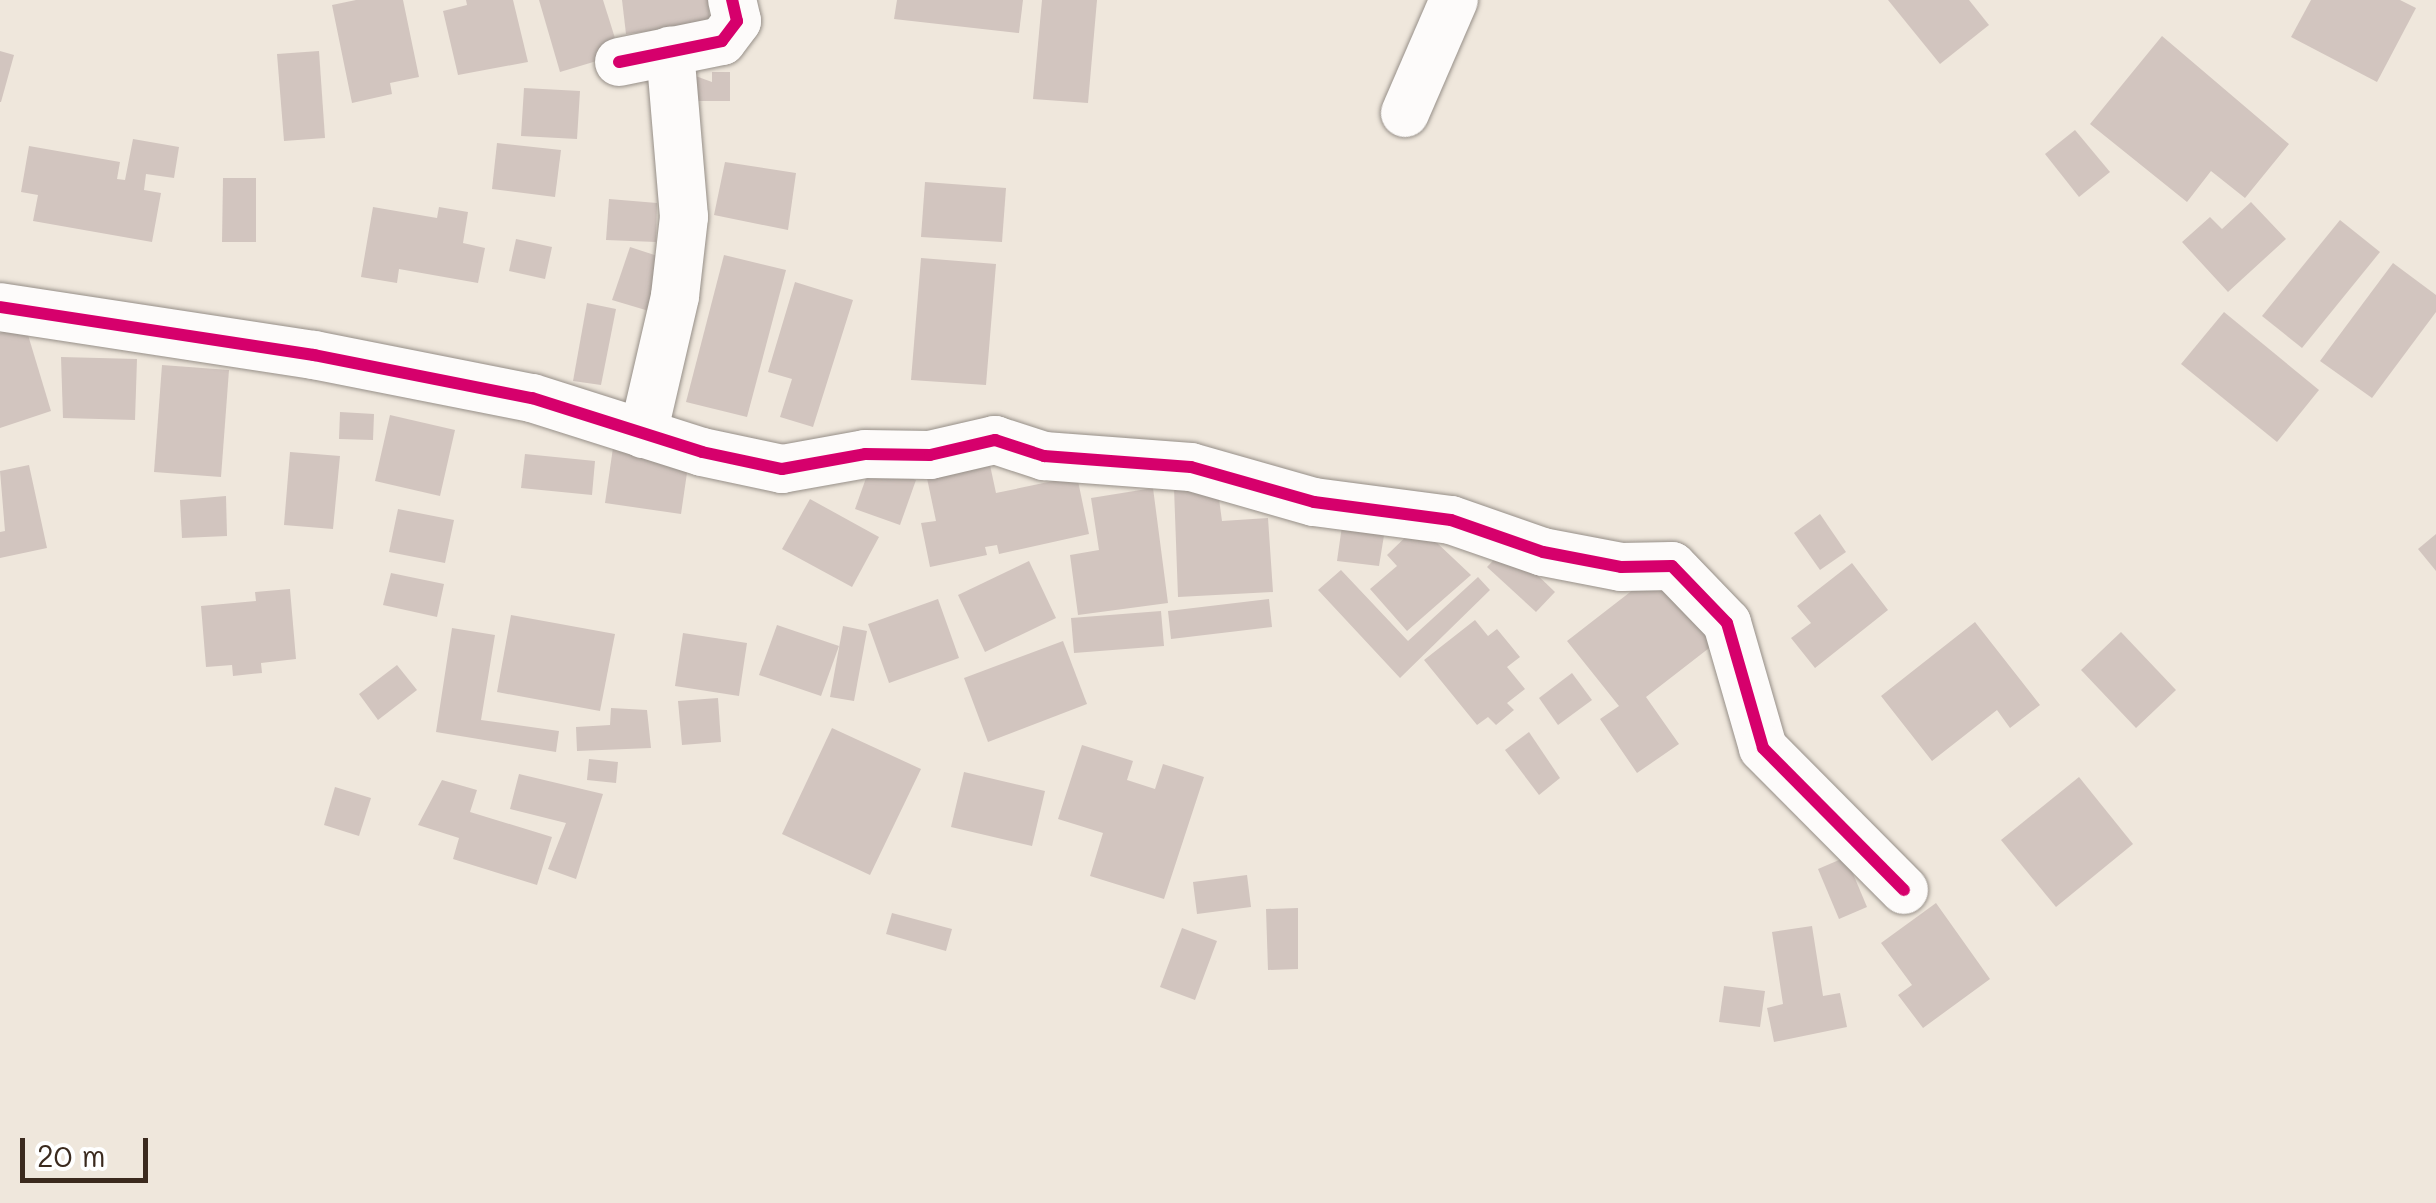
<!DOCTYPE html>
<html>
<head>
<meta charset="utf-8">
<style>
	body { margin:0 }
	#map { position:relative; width:2436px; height:1203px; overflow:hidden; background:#efe7dc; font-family:Mali,sans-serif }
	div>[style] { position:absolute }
	.building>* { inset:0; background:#d2c5bf }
	.roads { filter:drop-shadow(0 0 2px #968f88) drop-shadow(0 0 2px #968f88) }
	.minor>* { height:48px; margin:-24px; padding:0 24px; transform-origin:24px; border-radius:24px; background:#fdfbfa }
	.cycleway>* { height:12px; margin:-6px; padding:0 6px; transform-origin:6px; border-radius:6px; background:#d6006c }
	span { translate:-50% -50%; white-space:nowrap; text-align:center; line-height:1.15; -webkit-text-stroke:8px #fff; paint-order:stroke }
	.scale { position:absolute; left:20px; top:1138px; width:128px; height:45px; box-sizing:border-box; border:5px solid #3b2a1e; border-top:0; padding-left:12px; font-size:30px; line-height:35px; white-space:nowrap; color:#3b2a1e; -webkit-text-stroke:8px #fff; paint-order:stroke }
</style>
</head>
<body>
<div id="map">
	<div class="building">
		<div style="clip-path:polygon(356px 0,403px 0,419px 77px,390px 83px,392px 94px,352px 103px,332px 5px)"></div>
		<div style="clip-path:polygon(466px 0,513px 0,528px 62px,458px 75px,443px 11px,467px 5px)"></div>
		<div style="clip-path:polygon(539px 0,603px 0,620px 54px,560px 72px)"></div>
		<div style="clip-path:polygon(622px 0,708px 0,710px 24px,626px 34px)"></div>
		<div style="clip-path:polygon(897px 0,1023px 0,1019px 33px,894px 19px)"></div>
		<div style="clip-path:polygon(1042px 0,1097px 0,1088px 103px,1033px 99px)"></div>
		<div style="clip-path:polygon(1888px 0,1969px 0,1989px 25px,1940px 64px)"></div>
		<div style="clip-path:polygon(2311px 0,2400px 0,2416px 8px,2377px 82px,2291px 37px)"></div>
		<div style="clip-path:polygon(2162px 36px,2289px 144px,2245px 198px,2211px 171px,2187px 202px,2090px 124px)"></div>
		<div style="clip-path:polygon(0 51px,14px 55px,1px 102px,0 102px)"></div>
		<div style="clip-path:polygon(319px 51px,325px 138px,284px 141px,277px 54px)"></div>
		<div style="clip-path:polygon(712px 72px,730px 72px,730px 101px,690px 101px,690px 74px,712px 82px)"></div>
		<div style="clip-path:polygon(524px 88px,580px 91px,577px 139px,521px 136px)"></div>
		<div style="clip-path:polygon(2075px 130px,2110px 172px,2079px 197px,2045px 154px)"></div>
		<div style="clip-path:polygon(133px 139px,179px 147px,174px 178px,146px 174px,144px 190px,161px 193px,152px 242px,33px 221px,38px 195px,21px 192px,29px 146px,120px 162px,117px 179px,125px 180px)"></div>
		<div style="clip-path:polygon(497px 143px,561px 150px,555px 197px,492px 189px)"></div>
		<div style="clip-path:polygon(725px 162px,796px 173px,788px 230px,714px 215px)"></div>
		<div style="clip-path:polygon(223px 178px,256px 178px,256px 242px,222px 242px)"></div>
		<div style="clip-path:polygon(925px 182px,1006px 188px,1002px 242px,921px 237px)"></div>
		<div style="clip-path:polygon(609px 199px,657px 203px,656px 242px,606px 240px)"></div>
		<div style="clip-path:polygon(2251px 202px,2286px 239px,2228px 292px,2182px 242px,2210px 217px,2222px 229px)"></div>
		<div style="clip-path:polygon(373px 207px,437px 218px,439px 207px,468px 212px,463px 243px,485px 248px,478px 283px,399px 269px,397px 283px,361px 277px)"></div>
		<div style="clip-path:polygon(2340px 220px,2380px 252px,2302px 348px,2262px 316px)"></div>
		<div style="clip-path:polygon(516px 239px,552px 247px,545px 279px,509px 271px)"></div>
		<div style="clip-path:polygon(630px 247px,676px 262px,659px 314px,612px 300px)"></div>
		<div style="clip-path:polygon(724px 255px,786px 270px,747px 417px,686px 402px)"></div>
		<div style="clip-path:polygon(921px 258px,996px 264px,986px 385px,911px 380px)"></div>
		<div style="clip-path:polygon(2393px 263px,2436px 295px,2436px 312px,2372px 398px,2320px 361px)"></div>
		<div style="clip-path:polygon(795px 282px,853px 300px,813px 427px,780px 417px,792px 379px,768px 372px)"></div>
		<div style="clip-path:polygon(587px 303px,616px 309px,601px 385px,573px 381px)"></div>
		<div style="clip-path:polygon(2224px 312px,2319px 390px,2277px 442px,2181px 364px)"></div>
		<div style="clip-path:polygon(25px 325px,51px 411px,0 428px,0 333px)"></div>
		<div style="clip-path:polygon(61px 357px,137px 359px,135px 420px,63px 418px)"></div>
		<div style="clip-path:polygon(162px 365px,229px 370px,221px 477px,154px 472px)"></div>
		<div style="clip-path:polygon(340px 412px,374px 414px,373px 440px,339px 439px)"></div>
		<div style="clip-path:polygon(390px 415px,455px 430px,440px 496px,375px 481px)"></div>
		<div style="clip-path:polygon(615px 434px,689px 459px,681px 514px,605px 503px)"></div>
		<div style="clip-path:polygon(987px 451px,996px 493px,1077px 476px,1089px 534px,999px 554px,997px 545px,985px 547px,987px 555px,930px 567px,921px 523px,936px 521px,924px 464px)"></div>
		<div style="clip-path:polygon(290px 452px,340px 456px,333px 529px,284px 525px)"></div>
		<div style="clip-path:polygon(525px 454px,595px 461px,592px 495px,521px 488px)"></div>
		<div style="clip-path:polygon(871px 464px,916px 480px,900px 525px,855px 509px)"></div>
		<div style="clip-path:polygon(29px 465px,47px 548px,0 558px,0 532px,5px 531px,0 471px)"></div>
		<div style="clip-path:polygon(1217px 484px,1222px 521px,1268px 518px,1273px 592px,1178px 597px,1174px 488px)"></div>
		<div style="clip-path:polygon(1153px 488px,1168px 603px,1078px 615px,1070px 555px,1099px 550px,1091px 498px)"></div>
		<div style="clip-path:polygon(226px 496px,227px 536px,182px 538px,180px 500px)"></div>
		<div style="clip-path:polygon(810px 499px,879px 537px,852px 587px,782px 549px)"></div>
		<div style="clip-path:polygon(398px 509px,454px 520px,445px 563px,389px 552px)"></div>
		<div style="clip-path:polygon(1344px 512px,1387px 517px,1379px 566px,1337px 561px)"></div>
		<div style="clip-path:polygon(1820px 514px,1846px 552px,1820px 570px,1794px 533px)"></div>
		<div style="clip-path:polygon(1418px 525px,1471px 575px,1407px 631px,1370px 589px,1397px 566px,1387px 555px)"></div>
		<div style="clip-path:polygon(2436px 534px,2436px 571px,2418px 549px)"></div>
		<div style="clip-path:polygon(1507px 546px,1555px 592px,1536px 612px,1487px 567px)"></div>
		<div style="clip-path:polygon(1029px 561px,1056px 618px,985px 652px,958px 595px)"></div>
		<div style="clip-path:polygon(1852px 563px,1888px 610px,1815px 668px,1791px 638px,1811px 623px,1797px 606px)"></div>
		<div style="clip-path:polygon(1341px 570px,1408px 641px,1478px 577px,1490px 590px,1400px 678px,1318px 590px)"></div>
		<div style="clip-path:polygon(1656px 572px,1713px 645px,1646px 697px,1679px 744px,1637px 773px,1600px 719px,1619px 706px,1567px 641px)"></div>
		<div style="clip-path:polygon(391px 573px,444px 584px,437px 617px,383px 605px)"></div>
		<div style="clip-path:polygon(290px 589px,296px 659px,261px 663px,262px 673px,233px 676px,232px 665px,206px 667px,201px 606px,256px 601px,255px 592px)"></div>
		<div style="clip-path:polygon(938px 599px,959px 658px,889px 683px,868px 624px)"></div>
		<div style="clip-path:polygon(1269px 599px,1272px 627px,1171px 639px,1168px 611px)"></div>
		<div style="clip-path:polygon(1161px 611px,1164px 646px,1074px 653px,1071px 618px)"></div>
		<div style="clip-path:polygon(511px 615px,615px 634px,600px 711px,497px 692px)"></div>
		<div style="clip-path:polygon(1475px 620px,1488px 636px,1497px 629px,1520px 657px,1507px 667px,1525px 689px,1507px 703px,1514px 710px,1496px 725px,1488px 717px,1477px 725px,1424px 660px)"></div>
		<div style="clip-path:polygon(1975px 622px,2040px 705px,2010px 728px,1997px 710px,1932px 761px,1881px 696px)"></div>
		<div style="clip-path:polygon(777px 625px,839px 646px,821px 696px,759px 675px)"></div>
		<div style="clip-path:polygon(843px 626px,867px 631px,854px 701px,830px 697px)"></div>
		<div style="clip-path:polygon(452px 628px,495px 635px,481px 720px,559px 731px,556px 752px,436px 732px)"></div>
		<div style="clip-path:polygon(2121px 632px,2176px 690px,2136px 728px,2081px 670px)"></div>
		<div style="clip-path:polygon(683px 633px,747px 643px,739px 696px,675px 686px)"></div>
		<div style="clip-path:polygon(1063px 641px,1087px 704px,988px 742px,964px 678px)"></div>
		<div style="clip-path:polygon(397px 665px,417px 690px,378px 720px,359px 694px)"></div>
		<div style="clip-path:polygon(1572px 673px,1592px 700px,1558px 725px,1539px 698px)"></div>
		<div style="clip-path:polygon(718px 698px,721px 742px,682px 745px,678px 701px)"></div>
		<div style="clip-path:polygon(611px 708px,647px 710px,651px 748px,577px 751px,576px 727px,610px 725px)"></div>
		<div style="clip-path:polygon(832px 728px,921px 769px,870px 875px,782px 834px)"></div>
		<div style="clip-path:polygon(1529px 732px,1560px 778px,1539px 795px,1505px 750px)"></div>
		<div style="clip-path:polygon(1082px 745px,1133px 761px,1127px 780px,1155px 789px,1163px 764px,1204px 777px,1164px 899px,1090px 876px,1103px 833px,1058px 819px)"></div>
		<div style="clip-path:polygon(589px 759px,618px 762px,616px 783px,587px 780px)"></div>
		<div style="clip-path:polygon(964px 772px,1045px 791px,1032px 846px,951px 827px)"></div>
		<div style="clip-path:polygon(519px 774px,603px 794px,576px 879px,548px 869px,566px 823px,510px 809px)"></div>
		<div style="clip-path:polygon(2079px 777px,2133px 844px,2056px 907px,2001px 840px)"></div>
		<div style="clip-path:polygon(442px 780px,477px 790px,470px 812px,552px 837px,537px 885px,453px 859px,459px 838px,418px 825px)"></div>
		<div style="clip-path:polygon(335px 787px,371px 798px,359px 836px,324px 825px)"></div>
		<div style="clip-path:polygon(1846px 857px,1867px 907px,1839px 919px,1818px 869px)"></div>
		<div style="clip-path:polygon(1247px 875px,1251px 907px,1197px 914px,1193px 882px)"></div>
		<div style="clip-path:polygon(1936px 903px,1990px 979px,1923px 1028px,1898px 995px,1912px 985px,1881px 943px)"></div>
		<div style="clip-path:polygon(1298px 908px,1298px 969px,1268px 970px,1266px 909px)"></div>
		<div style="clip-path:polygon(892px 913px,952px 929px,946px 951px,886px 934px)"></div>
		<div style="clip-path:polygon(1812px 926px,1823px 996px,1840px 993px,1847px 1027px,1774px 1042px,1767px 1008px,1783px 1004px,1772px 932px)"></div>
		<div style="clip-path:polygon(1182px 928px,1217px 941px,1195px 1000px,1160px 987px)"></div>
		<div style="clip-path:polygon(1724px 986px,1765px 991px,1760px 1027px,1719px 1022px)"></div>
	</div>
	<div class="roads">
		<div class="minor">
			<div style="left:619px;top:62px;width:105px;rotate:-11.5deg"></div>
			<div style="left:722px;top:41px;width:25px;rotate:-53deg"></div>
			<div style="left:737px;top:21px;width:22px;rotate:-103deg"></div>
			<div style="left:1405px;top:113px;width:123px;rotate:-66.6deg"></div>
			<div style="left:0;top:307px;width:318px;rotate:8.7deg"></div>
			<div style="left:314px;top:355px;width:222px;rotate:11.2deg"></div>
			<div style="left:532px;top:398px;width:178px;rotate:17.6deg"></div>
			<div style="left:702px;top:452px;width:82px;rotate:12deg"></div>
			<div style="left:782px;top:469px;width:84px;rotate:-10.2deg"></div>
			<div style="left:865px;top:454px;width:65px;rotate:0.9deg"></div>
			<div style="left:930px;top:455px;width:67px;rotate:-13deg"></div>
			<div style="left:995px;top:440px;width:52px;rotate:18.1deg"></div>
			<div style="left:1044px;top:456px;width:147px;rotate:4.3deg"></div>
			<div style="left:1191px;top:467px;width:128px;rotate:15.9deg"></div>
			<div style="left:1314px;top:502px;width:138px;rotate:7.5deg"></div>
			<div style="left:1451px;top:520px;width:97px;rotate:19.2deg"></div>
			<div style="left:1543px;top:552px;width:79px;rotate:10.9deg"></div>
			<div style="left:1621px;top:567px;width:51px;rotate:-1.1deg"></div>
			<div style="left:1672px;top:566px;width:79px;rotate:46deg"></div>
			<div style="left:1727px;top:623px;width:130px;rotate:73.9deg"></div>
			<div style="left:1763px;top:748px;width:200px;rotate:45.2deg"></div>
			<div style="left:643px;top:434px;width:142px;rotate:-76.9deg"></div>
			<div style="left:675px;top:296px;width:80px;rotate:-83.5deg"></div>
			<div style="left:684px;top:217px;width:167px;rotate:-94.8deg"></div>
		</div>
	</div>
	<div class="cycleway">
		<div style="left:619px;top:62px;width:105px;rotate:-11.5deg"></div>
		<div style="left:722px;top:41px;width:25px;rotate:-53deg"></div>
		<div style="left:737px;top:21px;width:22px;rotate:-103deg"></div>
		<div style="left:0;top:307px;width:318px;rotate:8.7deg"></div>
		<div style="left:314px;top:355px;width:222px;rotate:11.2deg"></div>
		<div style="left:532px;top:398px;width:178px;rotate:17.6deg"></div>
		<div style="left:702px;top:452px;width:82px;rotate:12deg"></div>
		<div style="left:782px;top:469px;width:84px;rotate:-10.2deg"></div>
		<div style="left:865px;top:454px;width:65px;rotate:0.9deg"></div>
		<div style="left:930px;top:455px;width:67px;rotate:-13deg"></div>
		<div style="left:995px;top:440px;width:52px;rotate:18.1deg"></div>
		<div style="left:1044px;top:456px;width:147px;rotate:4.3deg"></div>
		<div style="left:1191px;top:467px;width:128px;rotate:15.9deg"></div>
		<div style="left:1314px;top:502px;width:138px;rotate:7.5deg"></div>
		<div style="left:1451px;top:520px;width:97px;rotate:19.2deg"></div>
		<div style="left:1543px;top:552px;width:79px;rotate:10.9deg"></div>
		<div style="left:1621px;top:567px;width:51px;rotate:-1.1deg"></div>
		<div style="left:1672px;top:566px;width:79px;rotate:46deg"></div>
		<div style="left:1727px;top:623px;width:130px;rotate:73.9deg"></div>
		<div style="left:1763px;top:748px;width:200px;rotate:45.2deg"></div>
	</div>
	<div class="scale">20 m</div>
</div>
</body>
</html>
